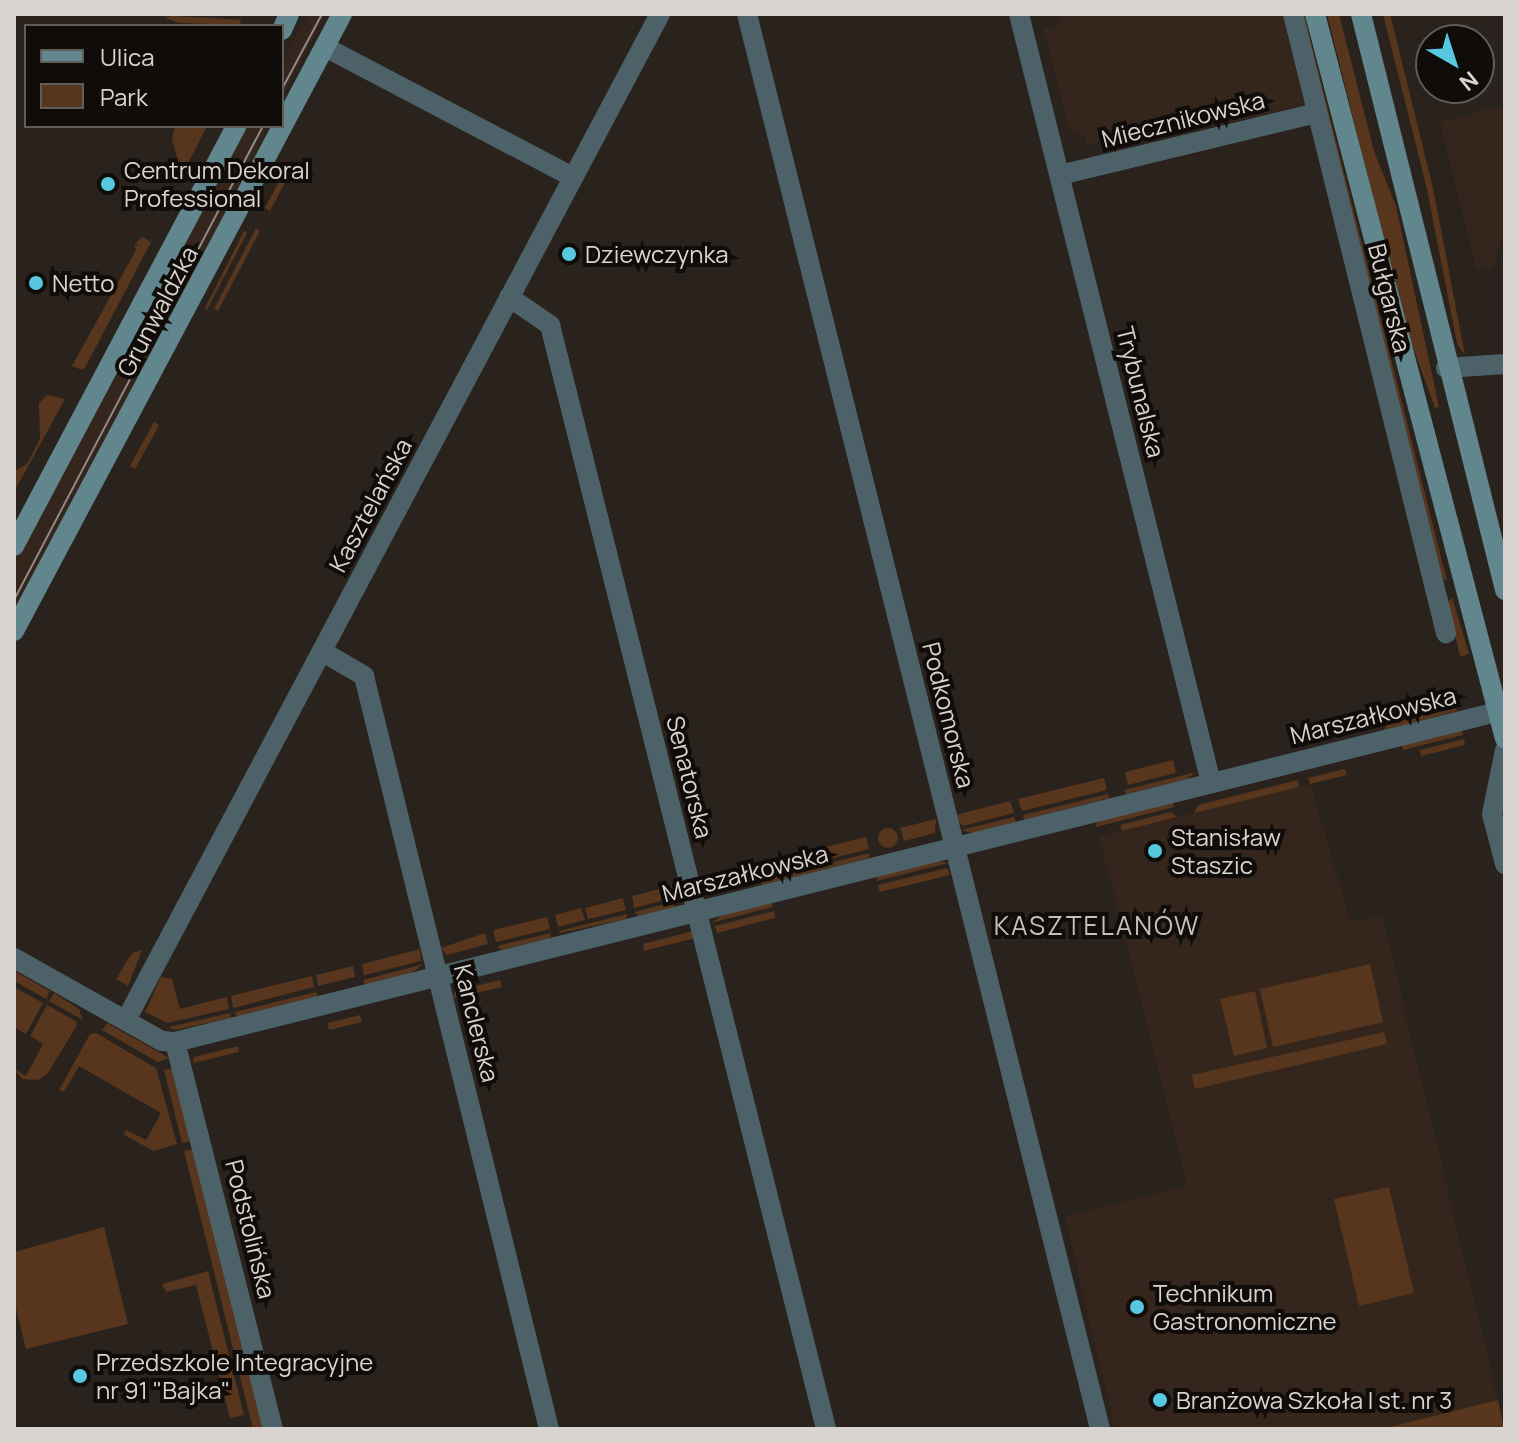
<!DOCTYPE html>
<html>
<head>
<meta charset="utf-8">
<style>
	body { margin:0 }
	#map { position:relative; width:1519px; height:1443px; overflow:hidden; background:#2a221c; font-family:Manrope,sans-serif }
	div>[style] { position:absolute }
	.built>* { inset:0; background:#34261c }
	.green>* { inset:0; background:#57361d }
	.round { border-radius:50% }
	.street>* { height:20px; margin:-10px; padding:0 10px; transform-origin:10px; border-radius:10px; background:#4c6268 }
	.secondary>* { height:20px; margin:-10px; padding:0 10px; transform-origin:10px; border-radius:10px; background:#61868e }
	.tram>* { height:2px; margin:-1px; padding:0 1px; transform-origin:1px; border-radius:1px; background:#908985 }
	.dots>* { width:22px; height:22px; translate:-50% -50%; box-sizing:border-box; border:4px solid #100c09; border-radius:50% }
	span { translate:-50% -50%; white-space:nowrap; text-align:center; line-height:1.15; -webkit-text-stroke:8px #100c09; paint-order:stroke }
	.street-label { font-size:24px; color:#dad4d0 }
	.poi-label { font-size:24px; color:#dad4d0 }
	.left { translate:0 -50%; text-align:left }
	.neighbourhood-label { font-size:26px; color:#cabfb7; letter-spacing:2px }
	.frame { position:absolute; inset:0; border:16px solid #dad4d0; pointer-events:none }
	.legend { position:absolute; left:24px; top:24px; width:260px; height:104px; box-sizing:border-box; background:#100c09; border:2px solid #615c59; margin:0; padding:10px 14px; list-style:none; font-size:24px; color:#dad4d0 }
	.legend li { display:flex; align-items:center; gap:16px; height:40px }
	.legend b { width:40px; border:2px solid #615c59 }
	.north { position:absolute; left:1415px; top:24px; width:80px; height:80px; box-sizing:border-box; background:#100c09; border:2px solid #615c59; border-radius:50%; rotate:141deg; font-size:22px; font-weight:700; line-height:32px; text-align:center; color:#dad4d0 }
	.north::after { content:''; display:block; margin:auto; width:28px; height:36px; background:#56c9e1; clip-path:polygon(50% 0,100% 100%,50% 72%,0 100%) }
</style>
</head>
<body>
<div id="map">
	<div class="built">
		<div style="clip-path:polygon(308px 14px,326px 14px,282px 98px,282px 62px)"></div>
		<div style="clip-path:polygon(1058px 14px,1282px 14px,1305px 105px,1151px 140px,1124px 133px,1087px 145px,1084px 135px,1070px 132px,1043px 29px,1060px 25px)"></div>
		<div style="clip-path:polygon(1505px 105px,1505px 230px,1493px 268px,1477px 270px,1440px 122px)"></div>
		<div style="clip-path:polygon(248px 126px,268px 126px,245px 179px,14px 611px,14px 567px)"></div>
		<div style="clip-path:polygon(1310px 784px,1351px 922px,1382px 915px,1498px 1400px,1382px 1429px,1115px 1429px,1065px 1217px,1187px 1185px,1099px 837px)"></div>
	</div>
	<div class="green">
		<div style="clip-path:polygon(1302px 14px,1304px 14px,1447px 581px,1443px 579px)"></div>
		<div style="clip-path:polygon(1327px 14px,1339px 14px,1374px 151px,1396px 206px,1439px 407px,1435px 408px,1406px 328px)"></div>
		<div style="clip-path:polygon(1383px 14px,1390px 14px,1433px 188px,1465px 355px,1457px 344px,1427px 189px)"></div>
		<div style="clip-path:polygon(171px 16px,215px 18px,241px 20px,240px 25px,179px 23px,165px 18px)"></div>
		<div style="clip-path:polygon(175px 126px,207px 126px,182px 175px,172px 139px)"></div>
		<div style="clip-path:polygon(285px 170px,290px 173px,270px 211px,265px 208px)"></div>
		<div style="clip-path:polygon(256px 228px,260px 231px,218px 311px,214px 309px)"></div>
		<div style="clip-path:polygon(244px 231px,247px 233px,207px 310px,205px 308px)"></div>
		<div style="clip-path:polygon(143px 237px,151px 242px,86px 366px,82px 370px,72px 366px,136px 250px,134px 244px,138px 246px,136px 242px)"></div>
		<div style="clip-path:polygon(47px 395px,65px 399px,14px 492px,14px 471px,27px 464px,40px 439px,39px 403px)"></div>
		<div style="clip-path:polygon(154px 422px,159px 425px,135px 469px,130px 466px)"></div>
		<div style="clip-path:polygon(1452px 597px,1469px 654px,1460px 657px,1448px 602px)"></div>
		<div style="clip-path:polygon(1451px 690px,1454px 701px,1400px 715px,1397px 703px)"></div>
		<div style="clip-path:polygon(1455px 707px,1457px 711px,1384px 730px,1387px 724px)"></div>
		<div style="clip-path:polygon(1462px 729px,1463px 735px,1403px 750px,1402px 744px)"></div>
		<div style="clip-path:polygon(1464px 739px,1465px 745px,1421px 756px,1420px 750px)"></div>
		<div style="clip-path:polygon(1173px 760px,1176px 773px,1128px 785px,1125px 772px)"></div>
		<div style="clip-path:polygon(1345px 769px,1347px 775px,1310px 784px,1308px 778px)"></div>
		<div style="clip-path:polygon(1196px 772px,1187px 779px,1126px 794px,1124px 790px)"></div>
		<div style="clip-path:polygon(1104px 778px,1107px 790px,1022px 811px,1018px 799px)"></div>
		<div style="clip-path:polygon(1298px 780px,1299px 787px,1194px 813px,1198px 805px)"></div>
		<div style="clip-path:polygon(1108px 794px,1109px 798px,1024px 820px,1023px 815px)"></div>
		<div style="clip-path:polygon(1010px 801px,1014px 813px,963px 826px,958px 821px,956px 815px)"></div>
		<div style="clip-path:polygon(1173px 802px,1174px 807px,1096px 827px,1097px 821px)"></div>
		<div style="clip-path:polygon(1171px 812px,1177px 817px,1122px 831px,1120px 825px)"></div>
		<div style="clip-path:polygon(1014px 817px,1016px 822px,973px 833px,961px 830px)"></div>
		<div style="clip-path:polygon(936px 819px,935px 833px,904px 841px,900px 828px)"></div>
		<div class="round" style="left:878px;top:828px;width:20px;height:20px"></div>
		<div style="clip-path:polygon(866px 837px,869px 849px,760px 876px,757px 864px)"></div>
		<div style="clip-path:polygon(870px 853px,869px 858px,762px 885px,761px 880px)"></div>
		<div style="clip-path:polygon(938px 861px,948px 863px,877px 881px,877px 876px)"></div>
		<div style="clip-path:polygon(947px 868px,950px 875px,880px 892px,878px 885px)"></div>
		<div style="clip-path:polygon(732px 870px,735px 883px,701px 888px,698px 879px)"></div>
		<div style="clip-path:polygon(679px 884px,679px 896px,634px 908px,632px 896px)"></div>
		<div style="clip-path:polygon(623px 898px,626px 910px,588px 919px,585px 908px)"></div>
		<div style="clip-path:polygon(684px 899px,675px 907px,638px 916px,635px 912px)"></div>
		<div style="clip-path:polygon(771px 902px,773px 907px,711px 923px,724px 914px)"></div>
		<div style="clip-path:polygon(581px 908px,585px 920px,558px 927px,555px 915px)"></div>
		<div style="clip-path:polygon(774px 911px,775px 918px,717px 933px,715px 926px)"></div>
		<div style="clip-path:polygon(627px 914px,626px 919px,560px 933px,559px 931px)"></div>
		<div style="clip-path:polygon(547px 917px,550px 929px,496px 942px,493px 930px)"></div>
		<div style="clip-path:polygon(693px 931px,696px 938px,644px 951px,643px 944px)"></div>
		<div style="clip-path:polygon(485px 933px,488px 944px,447px 955px,441px 948px)"></div>
		<div style="clip-path:polygon(551px 933px,550px 938px,501px 950px,497px 946px)"></div>
		<div style="clip-path:polygon(420px 949px,421px 961px,364px 975px,362px 964px)"></div>
		<div style="clip-path:polygon(142px 950px,128px 986px,116px 979px,132px 953px)"></div>
		<div style="clip-path:polygon(424px 964px,411px 973px,365px 985px,363px 980px)"></div>
		<div style="clip-path:polygon(1370px 964px,1383px 1022px,1273px 1047px,1260px 989px)"></div>
		<div style="clip-path:polygon(353px 966px,355px 977px,318px 986px,316px 975px)"></div>
		<div style="clip-path:polygon(16px 972px,50px 991px,46px 999px,14px 981px)"></div>
		<div style="clip-path:polygon(312px 976px,314px 987px,233px 1008px,231px 996px)"></div>
		<div style="clip-path:polygon(161px 977px,172px 979px,180px 1009px,227px 997px,229px 1009px,167px 1023px,145px 1012px)"></div>
		<div style="clip-path:polygon(500px 980px,502px 987px,453px 998px,455px 991px)"></div>
		<div style="clip-path:polygon(14px 987px,43px 1003px,26px 1034px,14px 1027px)"></div>
		<div style="clip-path:polygon(1255px 991px,1267px 1048px,1234px 1056px,1220px 999px)"></div>
		<div style="clip-path:polygon(316px 992px,318px 997px,236px 1017px,235px 1012px)"></div>
		<div style="clip-path:polygon(54px 993px,79px 1009px,83px 1020px,49px 1001px)"></div>
		<div style="clip-path:polygon(47px 1005px,77px 1022px,76px 1027px,48px 1073px,38px 1080px,22px 1079px,14px 1069px,26px 1076px,43px 1044px,30px 1036px)"></div>
		<div style="clip-path:polygon(230px 1013px,231px 1018px,175px 1030px,142px 1015px,169px 1027px)"></div>
		<div style="clip-path:polygon(360px 1015px,362px 1022px,329px 1030px,327px 1023px)"></div>
		<div style="clip-path:polygon(107px 1023px,162px 1054px,169px 1058px,158px 1062px,102px 1030px)"></div>
		<div style="clip-path:polygon(1384px 1032px,1387px 1044px,1195px 1089px,1192px 1075px)"></div>
		<div style="clip-path:polygon(96px 1033px,156px 1068px,177px 1144px,154px 1151px,124px 1135px,126px 1130px,146px 1140px,161px 1113px,79px 1066px,64px 1092px,59px 1090px,90px 1034px)"></div>
		<div style="clip-path:polygon(238px 1046px,239px 1052px,193px 1063px,194px 1057px)"></div>
		<div style="clip-path:polygon(174px 1068px,192px 1141px,182px 1143px,164px 1070px)"></div>
		<div style="clip-path:polygon(194px 1149px,263px 1426px,253px 1429px,184px 1151px)"></div>
		<div style="clip-path:polygon(1389px 1187px,1414px 1293px,1359px 1306px,1334px 1199px)"></div>
		<div style="clip-path:polygon(104px 1227px,128px 1324px,26px 1349px,14px 1300px,14px 1252px)"></div>
		<div style="clip-path:polygon(208px 1271px,244px 1415px,230px 1418px,196px 1285px,166px 1292px,162px 1284px)"></div>
		<div style="clip-path:polygon(1498px 1400px,1504px 1429px,1382px 1429px)"></div>
	</div>
	<div class="street">
		<div style="left:747px;top:14px;width:1458px;rotate:75.99deg"></div>
		<div style="left:1019px;top:14px;width:793px;rotate:75.98deg"></div>
		<div style="left:1293px;top:14px;width:638px;rotate:76.12deg"></div>
		<div style="left:325px;top:47px;width:280px;rotate:27.7deg"></div>
		<div style="left:1060px;top:175px;width:264px;rotate:-13.6deg"></div>
		<div style="left:509px;top:297px;width:50px;rotate:34.3deg"></div>
		<div style="left:550px;top:325px;width:1138px;rotate:75.96deg"></div>
		<div style="left:1446px;top:368px;width:59px;rotate:-3.9deg"></div>
		<div style="left:323px;top:652px;width:48px;rotate:30.3deg"></div>
		<div style="left:364px;top:676px;width:775px;rotate:76.2deg"></div>
		<div style="left:1505px;top:750px;width:65px;rotate:101.5deg"></div>
		<div style="left:1492px;top:814px;width:52px;rotate:75.4deg"></div>
		<div style="left:14px;top:958px;width:170px;rotate:29.3deg"></div>
		<div style="left:162px;top:1041px;width:13px;rotate:4deg"></div>
		<div style="left:175px;top:1042px;width:1371px;rotate:-14.02deg"></div>
		<div style="left:126px;top:1020px;width:1139px;rotate:-62.04deg"></div>
		<div style="left:175px;top:1042px;width:399px;rotate:75.8deg"></div>
	</div>
	<div class="secondary">
		<div style="left:1315px;top:14px;width:749px;rotate:75.31deg"></div>
		<div style="left:1361px;top:14px;width:594px;rotate:75.96deg"></div>
		<div style="left:282px;top:30px;width:17px;rotate:-66deg"></div>
		<div style="left:14px;top:546px;width:475px;rotate:-62.1deg"></div>
		<div style="left:14px;top:631px;width:699px;rotate:-62deg"></div>
	</div>
	<div class="tram">
		<div style="left:282px;top:89px;width:85px;rotate:-61.9deg"></div>
		<div style="left:14px;top:600px;width:535px;rotate:-62.29deg"></div>
	</div>
	<div class="dots">
		<div style="left:108px;top:184px;background:#56c9e1"></div>
		<div style="left:569px;top:254px;background:#56c9e1"></div>
		<div style="left:36px;top:283px;background:#56c9e1"></div>
		<div style="left:1155px;top:851px;background:#56c9e1"></div>
		<div style="left:1137px;top:1307px;background:#56c9e1"></div>
		<div style="left:80px;top:1376px;background:#56c9e1"></div>
		<div style="left:1160px;top:1400px;background:#56c9e1"></div>
	</div>
	<div class="street-label">
		<span style="left:1183px;top:119px;rotate:-14deg">Miecznikowska</span>
		<span style="left:1390px;top:298px;rotate:76deg">Bułgarska</span>
		<span style="left:157px;top:311px;rotate:-62deg">Grunwaldzka</span>
		<span style="left:1141px;top:392px;rotate:76deg">Trybunalska</span>
		<span style="left:370px;top:505px;rotate:-62deg">Kasztelańska</span>
		<span style="left:949px;top:715px;rotate:76deg">Podkomorska</span>
		<span style="left:1373px;top:715px;rotate:-14deg">Marszałkowska</span>
		<span style="left:690px;top:777px;rotate:76deg">Senatorska</span>
		<span style="left:745px;top:873px;rotate:-14deg">Marszałkowska</span>
		<span style="left:477px;top:1023px;rotate:76deg">Kanclerska</span>
		<span style="left:251px;top:1229px;rotate:76deg">Podstolińska</span>
	</div>
	<div class="poi-label">
		<span class="left" style="left:124px;top:184px">Centrum Dekoral<br>Professional</span>
		<span class="left" style="left:585px;top:254px">Dziewczynka</span>
		<span class="left" style="left:52px;top:283px">Netto</span>
		<span class="left" style="left:1171px;top:851px">Stanisław<br>Staszic</span>
		<span class="left" style="left:1153px;top:1307px">Technikum<br>Gastronomiczne</span>
		<span class="left" style="left:96px;top:1376px">Przedszkole Integracyjne<br>nr 91 "Bajka"</span>
		<span class="left" style="left:1176px;top:1400px">Branżowa Szkoła I st. nr 3</span>
	</div>
	<div class="neighbourhood-label">
		<span style="left:1097px;top:926px">KASZTELANÓW</span>
	</div>
	<div class="frame"></div>
	<ul class="legend">
	<li><b style="height:10px;background:#61868e"></b>Ulica</li>
	<li><b style="height:22px;background:#57361d"></b>Park</li>
	</ul>
	<div class="north">N</div>
</div>
</body>
</html>
